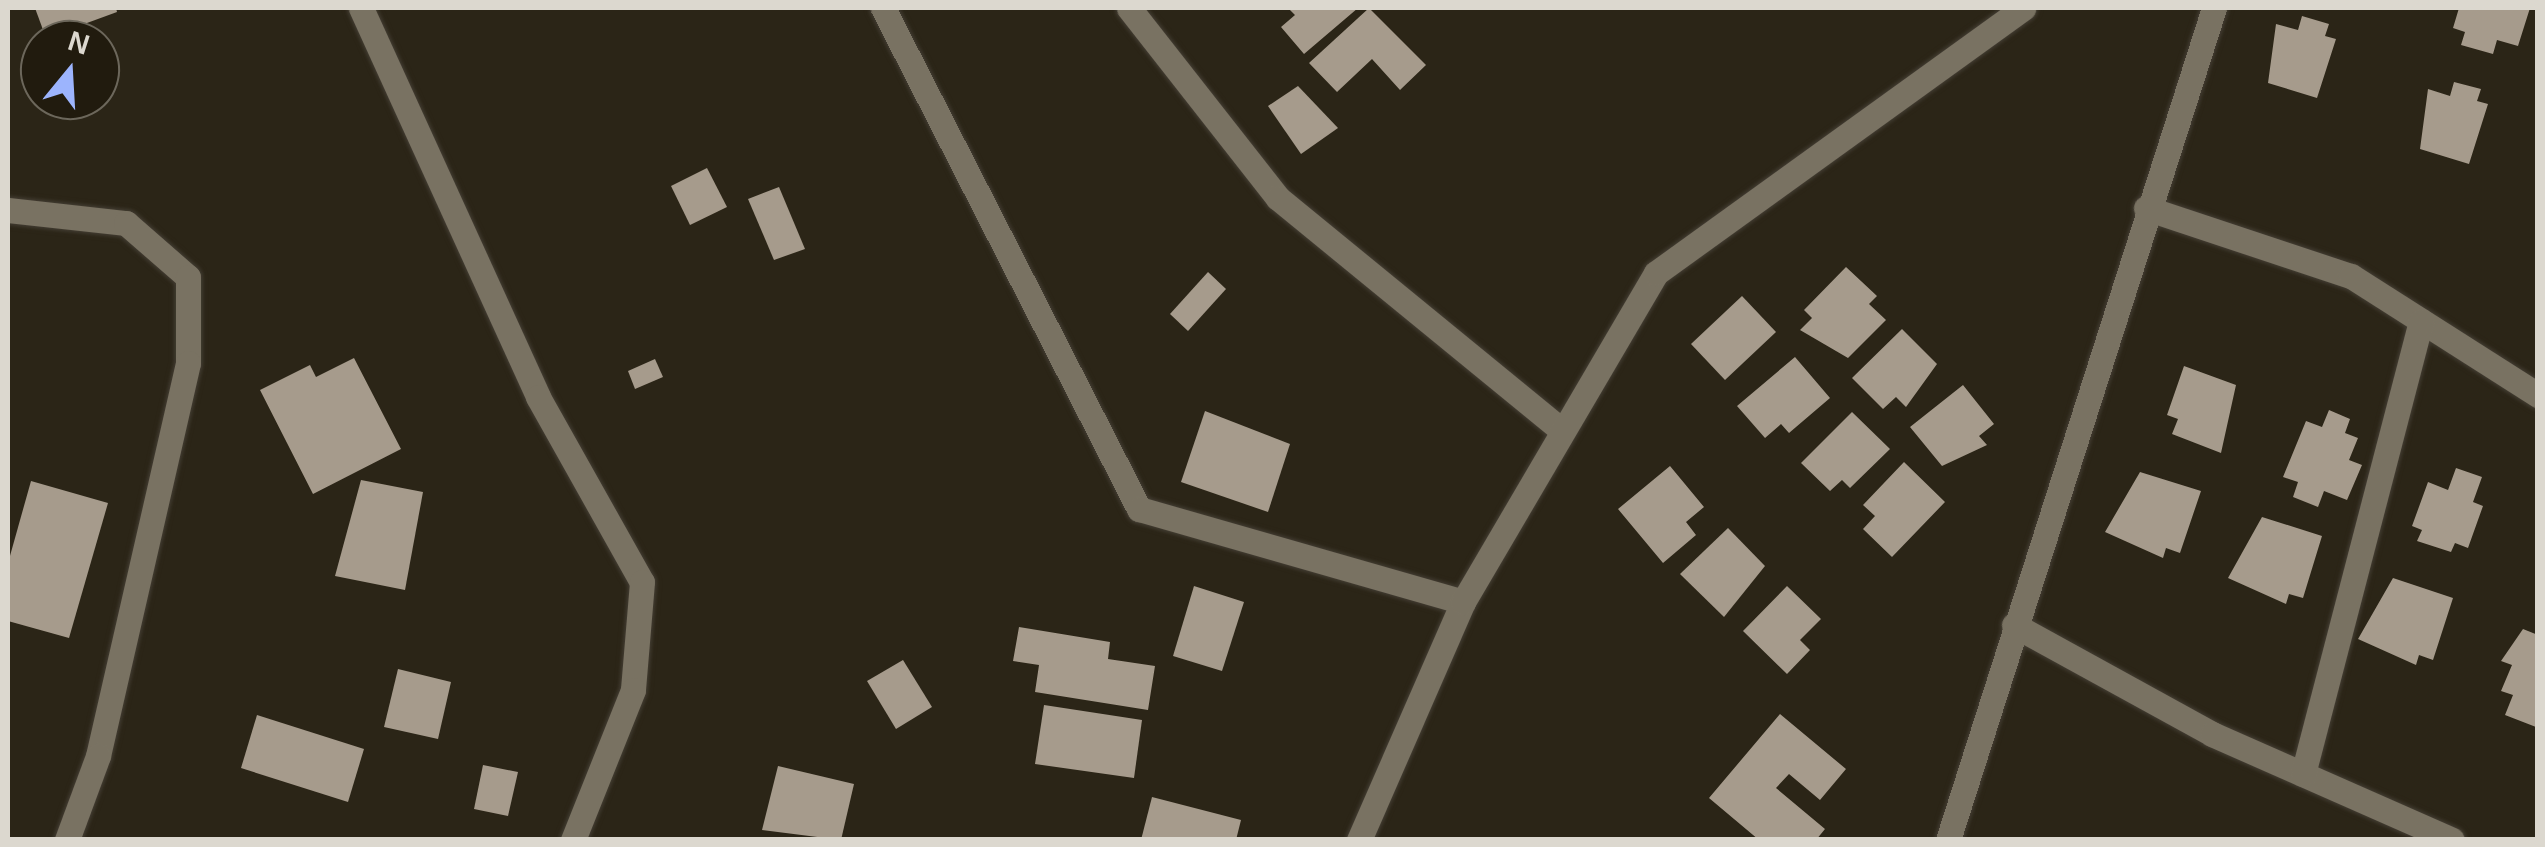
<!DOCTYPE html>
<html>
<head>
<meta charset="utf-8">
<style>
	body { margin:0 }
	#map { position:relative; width:2545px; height:847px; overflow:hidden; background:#2b2517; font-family:Helvetica,sans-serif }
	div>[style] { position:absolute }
	.building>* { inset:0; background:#a69b8c }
	.roads { filter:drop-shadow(0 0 2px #443e34) drop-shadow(0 0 2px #443e34) }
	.minor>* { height:25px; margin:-12.5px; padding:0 12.5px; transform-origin:12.5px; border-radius:12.5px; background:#797262 }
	span { translate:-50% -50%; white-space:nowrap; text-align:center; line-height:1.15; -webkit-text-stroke:10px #211b0e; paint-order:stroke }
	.frame { position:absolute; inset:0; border:10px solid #dcd8cf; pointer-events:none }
	.north { position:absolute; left:20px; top:20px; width:100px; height:100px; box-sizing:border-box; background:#211b0e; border:2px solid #6c675b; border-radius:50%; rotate:18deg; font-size:28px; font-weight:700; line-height:40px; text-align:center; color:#dcd8cf }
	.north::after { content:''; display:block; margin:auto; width:35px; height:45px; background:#9cb4fd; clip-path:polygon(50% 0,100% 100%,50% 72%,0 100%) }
</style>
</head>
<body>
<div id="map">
	<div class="building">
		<div style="clip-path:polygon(35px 8px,116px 8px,117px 12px,46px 38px)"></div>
		<div style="clip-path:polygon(1288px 8px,1358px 8px,1304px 54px,1281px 27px,1295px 15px)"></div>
		<div style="clip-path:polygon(1369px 8px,1426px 65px,1400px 90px,1372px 59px,1337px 92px,1309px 63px)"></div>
		<div style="clip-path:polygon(2459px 8px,2530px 8px,2518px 46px,2497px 40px,2493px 54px,2461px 45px,2465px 32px,2453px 28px)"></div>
		<div style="clip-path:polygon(2302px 16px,2329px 24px,2325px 36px,2336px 39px,2317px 98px,2268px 83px,2276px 24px,2298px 30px)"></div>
		<div style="clip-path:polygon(2454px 82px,2481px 89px,2477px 101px,2488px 104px,2469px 164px,2420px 149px,2428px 89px,2450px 96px)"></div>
		<div style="clip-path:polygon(1298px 86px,1338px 128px,1301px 154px,1268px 106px)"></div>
		<div style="clip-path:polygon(707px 168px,727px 207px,690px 225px,671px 186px)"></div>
		<div style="clip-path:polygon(779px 187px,805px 249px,774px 260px,748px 199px)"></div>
		<div style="clip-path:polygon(1846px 267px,1877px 296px,1869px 304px,1886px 320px,1848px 358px,1800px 330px,1812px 318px,1804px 310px)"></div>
		<div style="clip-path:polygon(1208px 272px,1226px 289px,1188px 331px,1170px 314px)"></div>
		<div style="clip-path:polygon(1742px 296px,1776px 332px,1725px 380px,1691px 344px)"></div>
		<div style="clip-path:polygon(1902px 329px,1937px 364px,1906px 407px,1896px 397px,1883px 409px,1852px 378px)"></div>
		<div style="clip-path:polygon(1795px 357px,1830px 398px,1789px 433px,1781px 424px,1765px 438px,1737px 406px)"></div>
		<div style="clip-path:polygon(354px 358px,401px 449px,313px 494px,260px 390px,310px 365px,316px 377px)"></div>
		<div style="clip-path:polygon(655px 359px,663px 377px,635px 389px,628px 371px)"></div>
		<div style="clip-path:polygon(2184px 366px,2236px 385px,2221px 453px,2172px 434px,2178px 419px,2167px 415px)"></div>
		<div style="clip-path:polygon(1963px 385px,1994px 424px,1979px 436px,1987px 445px,1942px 466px,1910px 427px)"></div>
		<div style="clip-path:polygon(2329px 410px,2350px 419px,2345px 433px,2358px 438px,2349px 460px,2362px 465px,2347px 500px,2324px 491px,2318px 507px,2293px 497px,2298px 482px,2283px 477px,2306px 421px,2322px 427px)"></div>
		<div style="clip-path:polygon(1205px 411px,1290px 444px,1268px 512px,1181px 482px)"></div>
		<div style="clip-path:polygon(1852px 412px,1890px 449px,1850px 488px,1842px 480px,1830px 491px,1801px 463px)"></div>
		<div style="clip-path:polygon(1904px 462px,1945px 502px,1892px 557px,1863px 529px,1875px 516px,1863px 505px)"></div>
		<div style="clip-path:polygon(1670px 466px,1704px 507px,1686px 522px,1696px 535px,1663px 563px,1618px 509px)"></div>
		<div style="clip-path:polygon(2456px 468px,2482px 477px,2473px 502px,2483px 506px,2468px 548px,2455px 543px,2451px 552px,2417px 541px,2422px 530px,2412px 526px,2428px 482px,2448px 490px)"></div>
		<div style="clip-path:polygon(2140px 472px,2201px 491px,2180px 553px,2166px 548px,2163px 558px,2105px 532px)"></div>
		<div style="clip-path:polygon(361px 480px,423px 492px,405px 590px,335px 576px)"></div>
		<div style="clip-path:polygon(31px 481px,108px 503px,69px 638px,8px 621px,8px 563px)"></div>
		<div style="clip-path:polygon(2262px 517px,2322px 536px,2303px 598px,2289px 594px,2286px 604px,2228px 578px)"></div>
		<div style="clip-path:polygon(1728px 528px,1765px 566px,1724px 617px,1680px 574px)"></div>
		<div style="clip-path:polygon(2393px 578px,2453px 598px,2433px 660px,2419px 655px,2416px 665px,2358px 639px)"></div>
		<div style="clip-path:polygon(1194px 586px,1244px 602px,1222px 671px,1173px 656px)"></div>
		<div style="clip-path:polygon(1787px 586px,1821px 619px,1800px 640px,1810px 650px,1787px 674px,1743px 631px)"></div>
		<div style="clip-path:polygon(1019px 627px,1110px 642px,1108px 659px,1155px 666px,1148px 710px,1035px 692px,1039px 665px,1013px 661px)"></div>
		<div style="clip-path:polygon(2523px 629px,2538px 635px,2536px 727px,2505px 715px,2513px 695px,2501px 691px,2512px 665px,2501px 661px)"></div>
		<div style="clip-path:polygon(903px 660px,932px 707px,896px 729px,867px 681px)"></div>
		<div style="clip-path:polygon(398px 669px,451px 682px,438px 739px,384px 727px)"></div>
		<div style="clip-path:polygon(1044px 705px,1142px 720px,1134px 778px,1035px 764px)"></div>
		<div style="clip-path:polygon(1780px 714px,1846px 769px,1820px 800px,1789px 774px,1776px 788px,1825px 829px,1816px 840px,1759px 840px,1709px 798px)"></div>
		<div style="clip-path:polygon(257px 715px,364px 749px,348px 802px,241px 768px)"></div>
		<div style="clip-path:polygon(483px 765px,518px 772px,508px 816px,474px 809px)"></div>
		<div style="clip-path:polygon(778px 766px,854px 784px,841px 840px,762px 830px)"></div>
		<div style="clip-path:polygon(1152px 797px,1241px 820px,1236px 840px,1141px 840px)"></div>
	</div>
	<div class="roads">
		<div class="minor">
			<div style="left:361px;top:8px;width:427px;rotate:65.5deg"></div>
			<div style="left:538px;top:397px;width:212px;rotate:60.7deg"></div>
			<div style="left:642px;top:582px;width:108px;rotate:94.8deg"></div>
			<div style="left:633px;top:690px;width:162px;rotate:111.8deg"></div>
			<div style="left:883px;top:8px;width:563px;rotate:62.93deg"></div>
			<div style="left:1139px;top:509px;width:337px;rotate:16deg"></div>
			<div style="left:1129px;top:8px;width:241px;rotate:51.9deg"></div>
			<div style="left:1278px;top:198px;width:363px;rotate:39.3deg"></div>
			<div style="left:2146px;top:208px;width:216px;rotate:18.4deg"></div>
			<div style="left:2351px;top:276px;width:222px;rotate:32.5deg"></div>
			<div style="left:8px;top:210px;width:119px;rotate:6.3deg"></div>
			<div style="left:126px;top:223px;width:82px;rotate:41.1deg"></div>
			<div style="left:188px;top:277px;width:86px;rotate:90deg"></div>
			<div style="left:188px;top:363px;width:403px;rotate:102.9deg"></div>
			<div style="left:98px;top:756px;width:90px;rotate:110.3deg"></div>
			<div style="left:2014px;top:625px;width:226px;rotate:28.8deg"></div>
			<div style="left:2212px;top:734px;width:262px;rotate:23.8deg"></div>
			<div style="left:2303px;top:774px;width:468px;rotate:-75.4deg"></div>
			<div style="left:1359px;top:840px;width:260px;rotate:-66.4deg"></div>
			<div style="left:1463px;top:602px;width:381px;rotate:-59.6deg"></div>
			<div style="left:1656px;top:273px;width:453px;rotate:-35.8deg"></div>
			<div style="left:1948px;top:840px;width:873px;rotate:-72.27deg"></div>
		</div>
	</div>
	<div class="frame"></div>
	<div class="north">N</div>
</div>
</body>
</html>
